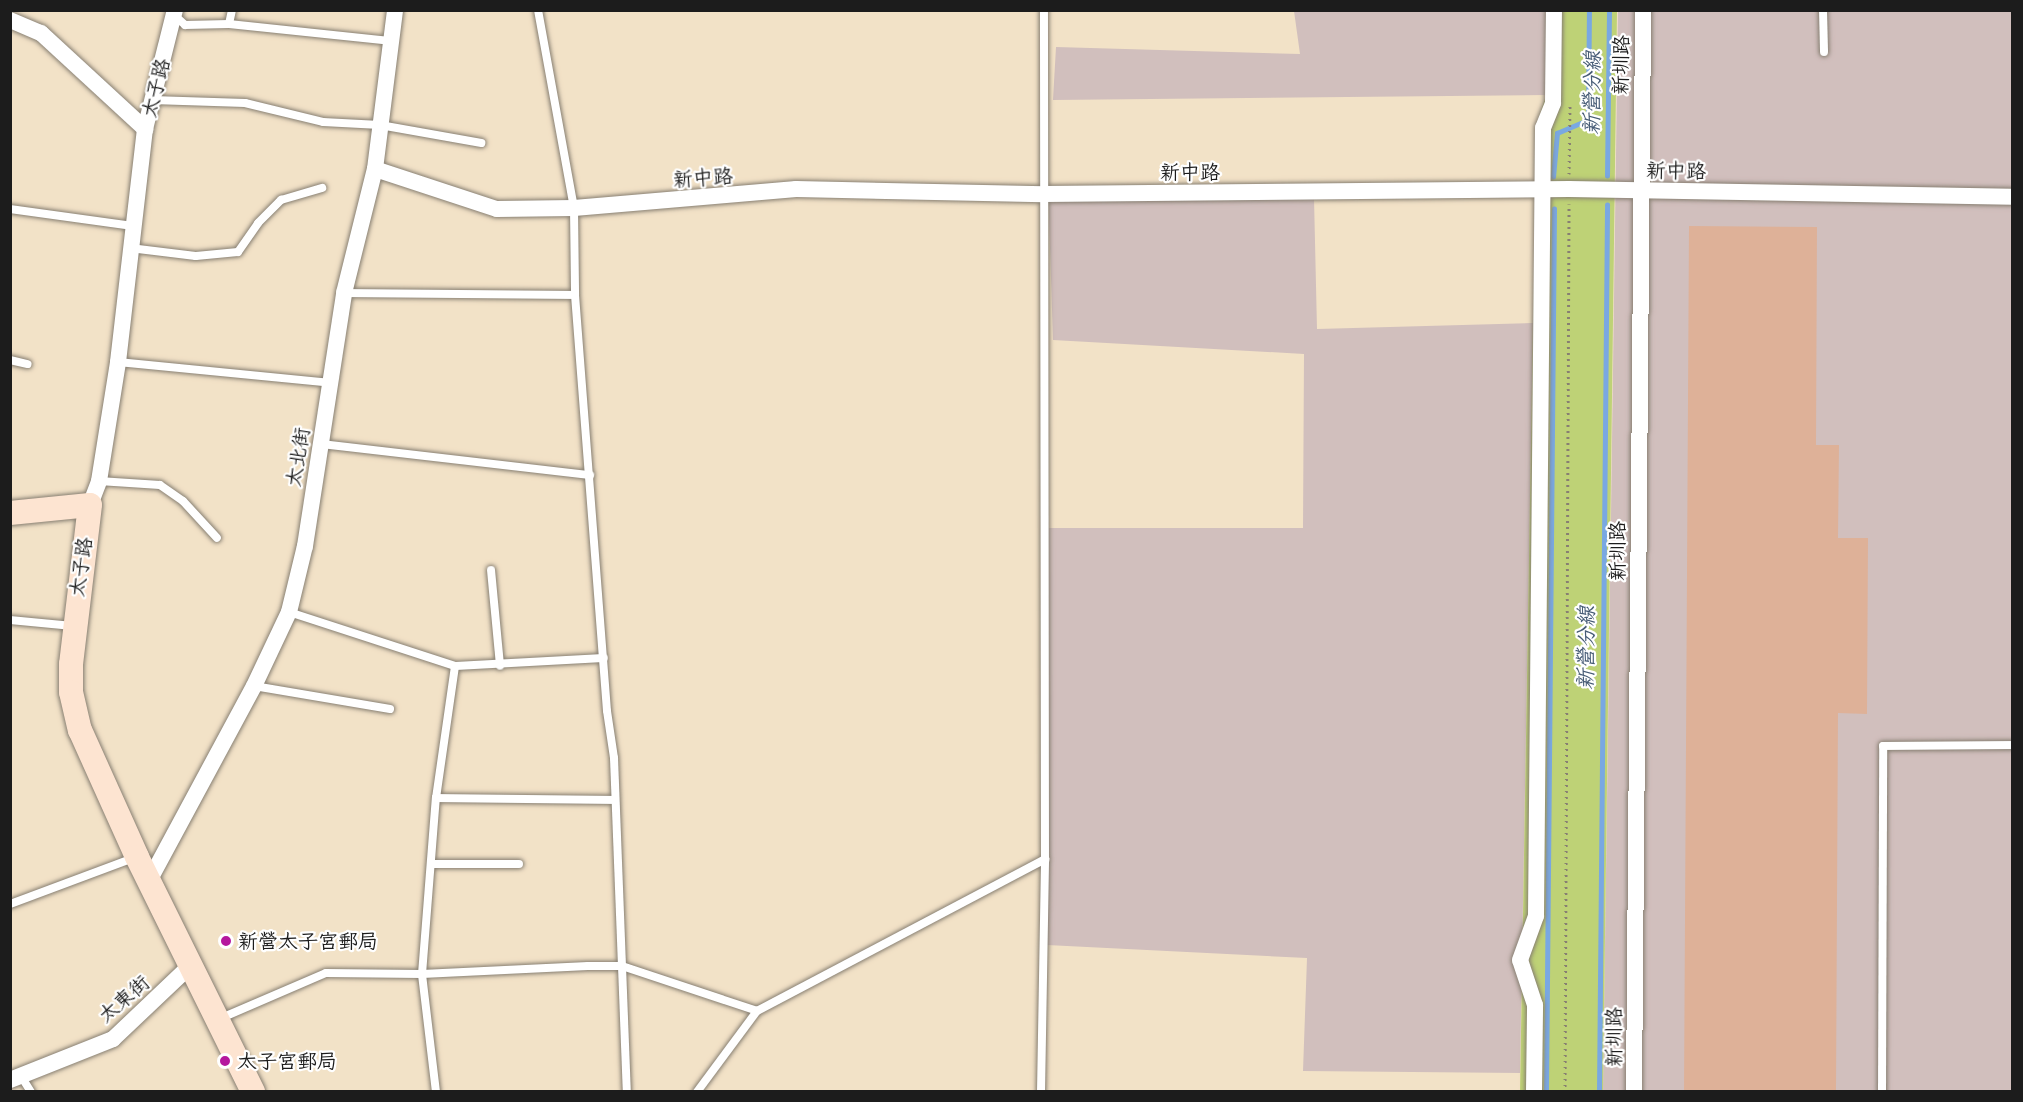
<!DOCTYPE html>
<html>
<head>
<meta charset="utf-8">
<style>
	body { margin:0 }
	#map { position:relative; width:2023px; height:1102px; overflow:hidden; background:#f2e2c7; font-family:"Comic Neue","LXGW WenKai TC",sans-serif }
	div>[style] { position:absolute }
	.industrial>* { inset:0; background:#d1bfbd }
	.green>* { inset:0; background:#bed276 }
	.stream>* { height:4.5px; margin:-2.25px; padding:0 2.25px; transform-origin:2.25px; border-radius:2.25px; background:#79a8e2 }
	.building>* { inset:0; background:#deb198 }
	.path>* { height:3px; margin-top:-1.5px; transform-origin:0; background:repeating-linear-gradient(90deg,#877f72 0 1.5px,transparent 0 6px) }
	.roads { filter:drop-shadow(0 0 2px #877f72) drop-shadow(0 0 2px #877f72) }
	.lane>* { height:8px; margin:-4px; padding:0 4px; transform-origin:4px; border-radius:4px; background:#fff }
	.street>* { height:16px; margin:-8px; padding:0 8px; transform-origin:8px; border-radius:8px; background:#fff }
	.secondary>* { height:24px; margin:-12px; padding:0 12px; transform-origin:12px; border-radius:12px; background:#fde4d1 }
	.dots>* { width:16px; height:16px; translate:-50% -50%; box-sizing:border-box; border:3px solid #fff; border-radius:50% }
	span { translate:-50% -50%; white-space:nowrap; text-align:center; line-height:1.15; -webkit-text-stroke:4.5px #fff; paint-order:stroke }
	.street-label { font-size:20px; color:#1c1c1c }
	.poi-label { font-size:20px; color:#1c1c1c }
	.left { translate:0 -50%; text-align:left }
	.water-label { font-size:21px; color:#465b75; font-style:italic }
	.frame { position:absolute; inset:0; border:12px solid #1c1c1c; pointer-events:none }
</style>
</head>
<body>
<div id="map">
	<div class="industrial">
		<div style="clip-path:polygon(1294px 11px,1546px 11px,1546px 95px,1053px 100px,1056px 47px,1300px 54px)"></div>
		<div style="clip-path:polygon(1618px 11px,2012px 11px,2012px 1091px,1603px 1091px)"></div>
		<div style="clip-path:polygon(1048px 186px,1314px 198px,1317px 329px,1533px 323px,1520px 1073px,1303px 1071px,1307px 958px,1047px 945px,1048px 528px,1303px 528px,1304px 354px,1053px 340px)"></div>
	</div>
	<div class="green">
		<div style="clip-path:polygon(1546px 11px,1617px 11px,1603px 1091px,1520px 1092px,1533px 323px,1538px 120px,1546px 95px)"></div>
	</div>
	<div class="stream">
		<div style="left:1607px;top:176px;width:166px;rotate:-89.3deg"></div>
		<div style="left:1553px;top:177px;width:44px;rotate:-84.8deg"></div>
		<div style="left:1557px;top:133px;width:34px;rotate:-23deg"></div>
		<div style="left:1588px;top:120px;width:110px;rotate:-89.5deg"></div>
		<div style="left:1546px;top:1092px;width:883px;rotate:-89.48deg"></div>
		<div style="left:1599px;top:1092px;width:887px;rotate:-89.48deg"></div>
	</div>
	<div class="building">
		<div style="clip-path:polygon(1689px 226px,1817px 227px,1816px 445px,1839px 445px,1838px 538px,1868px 538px,1867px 714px,1838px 713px,1836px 1092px,1684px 1092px)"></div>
	</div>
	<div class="path">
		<div style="left:1569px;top:174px;width:69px;rotate:-89.2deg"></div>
		<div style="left:1565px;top:1092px;width:888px;rotate:-89.74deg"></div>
	</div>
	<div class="roads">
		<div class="lane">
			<div style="left:538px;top:10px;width:201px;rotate:79.7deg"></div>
			<div style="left:574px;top:208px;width:87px;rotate:89.3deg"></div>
			<div style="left:575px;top:295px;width:417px;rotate:85.6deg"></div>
			<div style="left:607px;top:711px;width:48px;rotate:81.5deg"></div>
			<div style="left:614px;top:758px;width:334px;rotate:87.8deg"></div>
			<div style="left:1823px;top:10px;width:42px;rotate:88.6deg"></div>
			<div style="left:174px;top:15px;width:15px;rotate:42deg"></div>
			<div style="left:185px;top:25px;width:44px;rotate:-1.3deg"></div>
			<div style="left:229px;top:24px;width:164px;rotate:6deg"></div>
			<div style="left:229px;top:24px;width:14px;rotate:-78deg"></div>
			<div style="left:152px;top:100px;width:93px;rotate:1.8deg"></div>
			<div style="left:245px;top:103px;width:80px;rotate:13.7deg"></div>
			<div style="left:323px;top:122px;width:57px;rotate:3deg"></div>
			<div style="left:380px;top:125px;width:103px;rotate:10.1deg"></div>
			<div style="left:10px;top:209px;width:124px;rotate:7.9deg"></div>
			<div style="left:130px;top:248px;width:66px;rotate:6.9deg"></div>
			<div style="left:196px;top:256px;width:42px;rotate:-5.4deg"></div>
			<div style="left:238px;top:252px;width:35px;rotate:-55deg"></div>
			<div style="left:258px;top:223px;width:33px;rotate:-45deg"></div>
			<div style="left:281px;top:200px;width:43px;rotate:-16.3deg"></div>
			<div style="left:344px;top:293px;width:231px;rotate:0.5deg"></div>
			<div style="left:10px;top:360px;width:18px;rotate:13deg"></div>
			<div style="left:118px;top:362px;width:214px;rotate:5.6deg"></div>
			<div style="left:321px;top:444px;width:271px;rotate:6.6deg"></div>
			<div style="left:99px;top:481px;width:61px;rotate:3.8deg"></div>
			<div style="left:160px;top:485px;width:28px;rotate:35deg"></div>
			<div style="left:183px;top:501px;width:50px;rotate:47.4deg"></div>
			<div style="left:491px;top:570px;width:96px;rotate:84.6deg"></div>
			<div style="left:289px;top:612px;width:175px;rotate:18deg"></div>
			<div style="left:10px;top:620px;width:63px;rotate:5.4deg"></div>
			<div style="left:254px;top:686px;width:138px;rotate:9.6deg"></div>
			<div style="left:436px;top:798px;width:179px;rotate:0.6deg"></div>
			<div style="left:432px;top:864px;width:87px"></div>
			<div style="left:10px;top:904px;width:132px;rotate:-20.4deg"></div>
			<div style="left:219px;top:1019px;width:116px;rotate:-23.3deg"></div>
			<div style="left:326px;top:973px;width:96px;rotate:0.6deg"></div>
			<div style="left:422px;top:974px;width:166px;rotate:-2.8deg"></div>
			<div style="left:588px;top:966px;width:34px"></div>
			<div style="left:622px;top:966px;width:142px;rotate:18.4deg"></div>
			<div style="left:21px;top:1076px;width:19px;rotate:58deg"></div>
			<div style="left:436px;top:1092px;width:119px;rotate:-96.8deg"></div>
			<div style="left:422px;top:974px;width:177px;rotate:-85.5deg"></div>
			<div style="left:436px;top:798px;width:133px;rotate:-81.8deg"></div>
			<div style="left:455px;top:666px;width:149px;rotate:-3.1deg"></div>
			<div style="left:697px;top:1092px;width:101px;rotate:-53.5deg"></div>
			<div style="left:757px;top:1011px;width:326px;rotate:-27.8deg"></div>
			<div style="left:1041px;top:1092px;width:233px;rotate:-89deg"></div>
			<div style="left:1045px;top:859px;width:849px;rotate:-90.07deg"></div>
			<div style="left:1882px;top:1092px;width:346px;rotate:-89.8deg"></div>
			<div style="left:1883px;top:746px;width:129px;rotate:-0.4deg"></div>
		</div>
		<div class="street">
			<div style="left:10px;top:20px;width:34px;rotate:23deg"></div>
			<div style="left:41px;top:33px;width:142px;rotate:42.7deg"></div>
			<div style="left:375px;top:169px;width:128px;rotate:18.2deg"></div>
			<div style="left:497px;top:209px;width:77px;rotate:-0.7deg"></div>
			<div style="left:574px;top:208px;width:223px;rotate:-4.9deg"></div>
			<div style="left:796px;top:189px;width:248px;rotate:1.2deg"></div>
			<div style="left:1044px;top:194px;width:525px;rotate:-0.55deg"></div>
			<div style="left:1569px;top:189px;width:443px;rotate:1deg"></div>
			<div style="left:90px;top:505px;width:26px;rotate:-69deg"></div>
			<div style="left:99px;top:481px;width:121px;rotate:-80.9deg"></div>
			<div style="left:118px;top:362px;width:235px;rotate:-83.4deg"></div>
			<div style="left:145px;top:129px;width:123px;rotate:-75.9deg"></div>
			<div style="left:149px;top:881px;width:221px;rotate:-61.7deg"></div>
			<div style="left:254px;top:686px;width:82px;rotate:-64.7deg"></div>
			<div style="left:289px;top:612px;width:68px;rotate:-76.4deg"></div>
			<div style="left:305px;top:546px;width:256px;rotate:-81.2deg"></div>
			<div style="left:344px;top:293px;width:128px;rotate:-76deg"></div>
			<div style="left:375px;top:169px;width:160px;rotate:-82.8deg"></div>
			<div style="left:10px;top:1080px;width:111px;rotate:-21.7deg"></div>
			<div style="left:113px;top:1039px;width:108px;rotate:-43.5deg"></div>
			<div style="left:1534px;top:1092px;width:87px;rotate:-89.3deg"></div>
			<div style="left:1535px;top:1005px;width:47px;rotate:-108.4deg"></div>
			<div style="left:1520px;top:960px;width:47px;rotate:-70deg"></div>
			<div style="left:1536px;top:916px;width:788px;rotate:-89.49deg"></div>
			<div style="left:1543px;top:128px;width:27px;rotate:-68deg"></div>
			<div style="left:1553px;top:103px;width:93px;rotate:-89.4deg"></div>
			<div style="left:1634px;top:1092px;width:1082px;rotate:-89.52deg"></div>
		</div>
		<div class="secondary">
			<div style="left:10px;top:513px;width:80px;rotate:-5.7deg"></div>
			<div style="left:90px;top:505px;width:160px;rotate:96.8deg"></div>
			<div style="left:71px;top:664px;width:28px;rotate:90deg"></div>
			<div style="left:71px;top:692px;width:39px;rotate:77deg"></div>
			<div style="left:80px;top:730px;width:139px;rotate:65.8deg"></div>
			<div style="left:137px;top:857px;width:262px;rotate:63.7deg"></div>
		</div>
	</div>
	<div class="dots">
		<div style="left:226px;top:941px;background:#b5179e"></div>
		<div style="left:225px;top:1061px;background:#b5179e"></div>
	</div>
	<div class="street-label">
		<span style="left:1621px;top:65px;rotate:-89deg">新圳路</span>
		<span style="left:156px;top:88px;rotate:-76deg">太子路</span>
		<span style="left:1676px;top:171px;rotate:1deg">新中路</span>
		<span style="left:1190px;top:172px">新中路</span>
		<span style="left:703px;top:178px;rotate:-4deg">新中路</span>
		<span style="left:298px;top:457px;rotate:-81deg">太北街</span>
		<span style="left:1617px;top:551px;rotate:-90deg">新圳路</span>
		<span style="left:81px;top:567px;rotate:-82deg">太子路</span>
		<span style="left:124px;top:999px;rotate:-41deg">太東街</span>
		<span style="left:1614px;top:1037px;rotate:-90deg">新圳路</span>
	</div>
	<div class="poi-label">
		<span class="left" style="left:238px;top:941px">新營太子宮郵局</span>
		<span class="left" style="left:237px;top:1061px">太子宮郵局</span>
	</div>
	<div class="water-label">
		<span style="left:1592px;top:93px;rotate:-89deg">新營分線</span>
		<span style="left:1586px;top:648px;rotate:-89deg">新營分線</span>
	</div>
	<div class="frame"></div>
</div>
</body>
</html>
